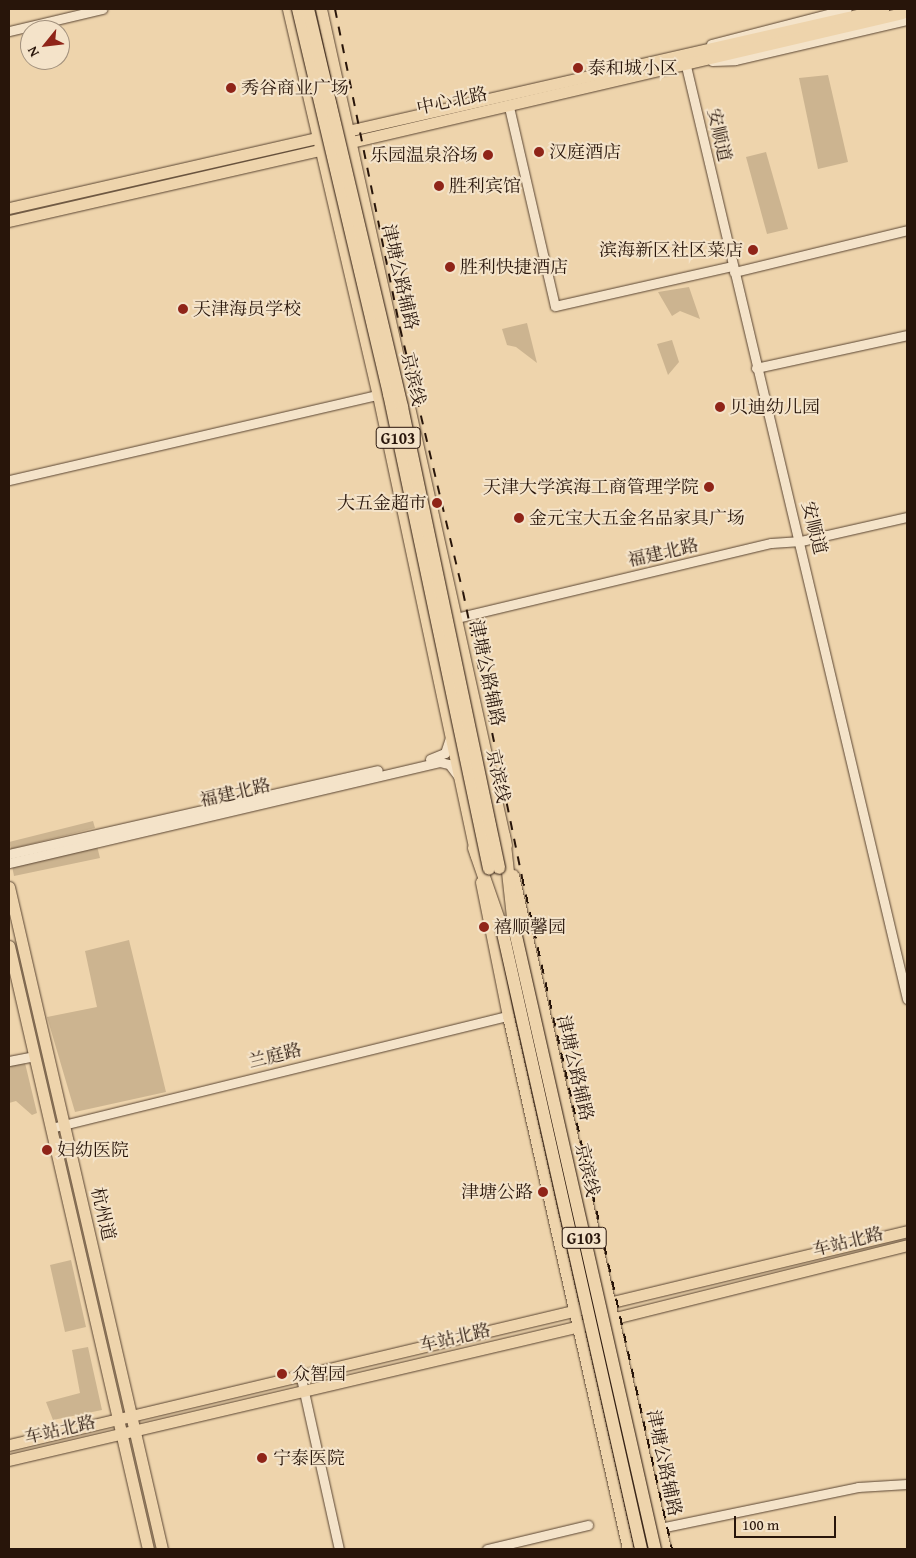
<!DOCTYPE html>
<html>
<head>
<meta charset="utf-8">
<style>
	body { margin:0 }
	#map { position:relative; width:916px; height:1558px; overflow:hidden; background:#eed4ac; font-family:"Gentium Book Plus","Noto Serif SC",serif }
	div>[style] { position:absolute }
	.green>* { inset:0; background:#ccb490 }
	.roads { filter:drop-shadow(0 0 1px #5a4532) drop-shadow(0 0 1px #5a4532) }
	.minor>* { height:9px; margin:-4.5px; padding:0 4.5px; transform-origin:4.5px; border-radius:4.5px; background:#f4e3c9 }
	.major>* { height:11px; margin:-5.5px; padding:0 5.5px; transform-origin:5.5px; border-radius:5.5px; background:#eed4ac }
	.highway>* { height:12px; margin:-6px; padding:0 6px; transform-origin:6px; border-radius:6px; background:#eed4ac }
	.rail>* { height:2px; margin-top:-1px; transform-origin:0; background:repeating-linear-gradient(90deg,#28150a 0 9px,transparent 0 18px) }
	.bridges { filter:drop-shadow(0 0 1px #28150a) drop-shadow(0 0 1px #28150a) }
	.highway-bridge>* { height:12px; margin:-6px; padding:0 6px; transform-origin:6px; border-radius:6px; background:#eed4ac }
	.dots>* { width:14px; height:14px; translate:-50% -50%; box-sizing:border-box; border:2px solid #f4e3c9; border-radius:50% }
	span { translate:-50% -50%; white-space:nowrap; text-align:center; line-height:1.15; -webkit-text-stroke:4px #f4e3c9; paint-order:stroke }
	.shield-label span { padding:1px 4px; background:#f4e3c9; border:1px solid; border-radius:4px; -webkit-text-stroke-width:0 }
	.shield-label { font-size:16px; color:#28150a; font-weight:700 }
	.poi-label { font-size:18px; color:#28150a }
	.left { translate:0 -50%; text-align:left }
	.right { translate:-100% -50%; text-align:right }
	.street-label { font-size:18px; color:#28150a }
	.frame { position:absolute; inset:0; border:10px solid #28150a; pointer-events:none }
	.north { position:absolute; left:20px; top:20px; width:50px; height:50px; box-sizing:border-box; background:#f4e3c9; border:1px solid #a2917d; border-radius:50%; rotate:241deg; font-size:14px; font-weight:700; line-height:20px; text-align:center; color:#28150a }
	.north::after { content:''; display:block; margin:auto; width:18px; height:22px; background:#8f2418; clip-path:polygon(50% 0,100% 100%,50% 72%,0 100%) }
	.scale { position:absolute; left:734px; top:1516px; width:102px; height:22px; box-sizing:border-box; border:2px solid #28150a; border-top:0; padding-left:6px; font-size:15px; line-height:18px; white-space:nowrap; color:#28150a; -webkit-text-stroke:4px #f4e3c9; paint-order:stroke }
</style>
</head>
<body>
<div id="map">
	<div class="green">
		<div style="clip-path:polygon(828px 75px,848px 162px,818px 169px,799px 78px)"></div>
		<div style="clip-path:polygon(766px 152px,788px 229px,767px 234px,746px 157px)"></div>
		<div style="clip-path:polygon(689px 287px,700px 319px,680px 311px,672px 316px,658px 292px)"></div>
		<div style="clip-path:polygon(527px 323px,537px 363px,516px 347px,507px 345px,502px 329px)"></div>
		<div style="clip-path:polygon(672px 340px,679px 362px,668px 375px,657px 344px)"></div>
		<div style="clip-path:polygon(93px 821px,95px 828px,11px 849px,9px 842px)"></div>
		<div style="clip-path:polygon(97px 846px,100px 858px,14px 876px,12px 866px)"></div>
		<div style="clip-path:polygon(129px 940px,166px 1092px,75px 1112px,47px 1017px,97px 1007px,85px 951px)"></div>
		<div style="clip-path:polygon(25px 1063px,37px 1113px,32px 1115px,16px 1101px,9px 1103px,9px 1066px)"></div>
		<div style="clip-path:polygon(71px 1260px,86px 1327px,65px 1332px,50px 1265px)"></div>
		<div style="clip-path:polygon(88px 1347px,102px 1410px,53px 1420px,46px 1402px,80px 1393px,72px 1350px)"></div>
	</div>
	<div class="roads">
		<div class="minor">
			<div style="left:9px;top:31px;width:96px;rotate:-13.3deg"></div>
			<div style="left:711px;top:44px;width:140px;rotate:-14.4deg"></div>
			<div style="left:712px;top:61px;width:23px;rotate:-2deg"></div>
			<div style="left:735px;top:60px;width:177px;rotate:-13.1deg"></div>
			<div style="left:686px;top:66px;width:959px;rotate:76.67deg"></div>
			<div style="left:509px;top:107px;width:204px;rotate:77deg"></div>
			<div style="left:555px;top:306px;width:181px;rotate:-12.7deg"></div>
			<div style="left:734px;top:272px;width:178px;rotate:-13.6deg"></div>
			<div style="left:756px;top:368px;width:155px;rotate:-12.3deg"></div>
			<div style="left:9px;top:480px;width:379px;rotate:-13deg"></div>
			<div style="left:452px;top:619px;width:328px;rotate:-13.4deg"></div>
			<div style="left:771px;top:543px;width:30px;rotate:-4deg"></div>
			<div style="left:801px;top:541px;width:109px;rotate:-12.8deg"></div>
			<div style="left:430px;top:759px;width:16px;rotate:-22deg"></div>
			<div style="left:445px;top:753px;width:16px;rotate:-72deg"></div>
			<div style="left:9px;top:854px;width:378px;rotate:-12.8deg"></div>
			<div style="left:9px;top:863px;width:443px;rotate:-13.2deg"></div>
			<div style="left:440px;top:762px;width:9px;rotate:13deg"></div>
			<div style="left:449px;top:764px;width:15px;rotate:53deg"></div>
			<div style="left:9px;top:1061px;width:25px;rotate:-11deg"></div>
			<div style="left:51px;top:1128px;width:471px;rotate:-13.8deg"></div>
			<div style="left:301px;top:1378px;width:175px;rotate:77.5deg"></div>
			<div style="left:660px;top:1528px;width:202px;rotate:-11.7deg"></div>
			<div style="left:858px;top:1487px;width:49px;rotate:-3.5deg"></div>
			<div style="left:487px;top:1549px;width:104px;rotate:-13.4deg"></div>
		</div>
		<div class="major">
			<div style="left:288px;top:9px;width:396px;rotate:76.9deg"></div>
			<div style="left:378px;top:395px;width:471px;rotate:78deg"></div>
			<div style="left:321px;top:9px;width:856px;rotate:77.52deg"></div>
			<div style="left:343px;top:132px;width:554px;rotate:-12.83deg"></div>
			<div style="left:347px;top:143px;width:570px;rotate:-13.18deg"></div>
			<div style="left:9px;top:208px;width:324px;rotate:-12.8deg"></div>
			<div style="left:9px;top:221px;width:328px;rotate:-12.9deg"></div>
			<div style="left:513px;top:875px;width:691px;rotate:77.29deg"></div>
			<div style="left:481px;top:882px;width:137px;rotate:78.6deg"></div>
			<div style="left:508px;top:1016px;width:546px;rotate:77.31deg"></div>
			<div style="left:9px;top:887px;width:679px;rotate:76.99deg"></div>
			<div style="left:9px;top:946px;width:619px;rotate:77.02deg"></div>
			<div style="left:604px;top:1304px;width:312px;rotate:-13.5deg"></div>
			<div style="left:607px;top:1320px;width:309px;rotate:-14deg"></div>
			<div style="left:9px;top:1445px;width:588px;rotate:-13.37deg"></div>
			<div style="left:9px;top:1460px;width:591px;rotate:-13.21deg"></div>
		</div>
		<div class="highway">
			<div style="left:504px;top:836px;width:92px;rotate:83.7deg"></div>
			<div style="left:474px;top:848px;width:86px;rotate:70.9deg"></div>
		</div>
	</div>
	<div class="rail">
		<div style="left:335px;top:9px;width:326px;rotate:78.5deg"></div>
		<div style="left:400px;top:328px;width:271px;rotate:76.6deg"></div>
		<div style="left:463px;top:592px;width:291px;rotate:78.3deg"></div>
		<div style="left:522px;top:877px;width:689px;rotate:77.42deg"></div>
	</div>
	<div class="bridges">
		<div class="highway-bridge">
			<div style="left:298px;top:9px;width:396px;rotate:76.7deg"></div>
			<div style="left:389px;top:394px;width:485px;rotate:78.1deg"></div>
			<div style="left:308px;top:9px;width:409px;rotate:76.7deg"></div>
			<div style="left:402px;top:407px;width:471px;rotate:78.1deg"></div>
			<div style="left:514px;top:927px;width:638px;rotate:77.23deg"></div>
			<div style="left:502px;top:929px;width:635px;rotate:77.36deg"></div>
		</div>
	</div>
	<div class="dots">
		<div style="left:578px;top:68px;background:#8f2418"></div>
		<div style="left:231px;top:88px;background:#8f2418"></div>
		<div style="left:539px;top:152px;background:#8f2418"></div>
		<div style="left:488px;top:155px;background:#8f2418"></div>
		<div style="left:439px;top:186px;background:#8f2418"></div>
		<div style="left:753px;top:250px;background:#8f2418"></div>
		<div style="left:450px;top:267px;background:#8f2418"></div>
		<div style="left:183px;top:309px;background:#8f2418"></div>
		<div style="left:720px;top:407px;background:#8f2418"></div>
		<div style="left:709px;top:487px;background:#8f2418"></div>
		<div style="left:437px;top:503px;background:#8f2418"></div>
		<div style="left:519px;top:518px;background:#8f2418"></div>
		<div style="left:484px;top:927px;background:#8f2418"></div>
		<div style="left:47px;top:1150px;background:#8f2418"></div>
		<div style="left:543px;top:1192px;background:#8f2418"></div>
		<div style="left:282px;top:1374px;background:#8f2418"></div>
		<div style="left:262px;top:1458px;background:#8f2418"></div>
	</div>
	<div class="shield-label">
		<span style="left:398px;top:438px">G103</span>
		<span style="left:584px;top:1238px">G103</span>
	</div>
	<div class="poi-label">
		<span class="left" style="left:588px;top:68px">泰和城小区</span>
		<span class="left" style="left:241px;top:88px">秀谷商业广场</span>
		<span class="left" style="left:549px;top:152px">汉庭酒店</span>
		<span class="right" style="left:478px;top:155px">乐园温泉浴场</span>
		<span class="left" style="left:449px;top:186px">胜利宾馆</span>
		<span class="right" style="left:743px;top:250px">滨海新区社区菜店</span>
		<span class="left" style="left:460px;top:267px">胜利快捷酒店</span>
		<span class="left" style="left:193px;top:309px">天津海员学校</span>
		<span class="left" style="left:730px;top:407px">贝迪幼儿园</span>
		<span class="right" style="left:699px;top:487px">天津大学滨海工商管理学院</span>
		<span class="right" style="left:427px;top:503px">大五金超市</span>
		<span class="left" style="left:529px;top:518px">金元宝大五金名品家具广场</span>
		<span class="left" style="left:494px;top:927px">禧顺馨园</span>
		<span class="left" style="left:57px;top:1150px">妇幼医院</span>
		<span class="right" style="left:533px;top:1192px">津塘公路</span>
		<span class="left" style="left:292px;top:1374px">众智园</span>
		<span class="left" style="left:273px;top:1458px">宁泰医院</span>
	</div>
	<div class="street-label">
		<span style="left:452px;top:101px;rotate:-12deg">中心北路</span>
		<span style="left:719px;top:135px;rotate:77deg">安顺道</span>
		<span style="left:400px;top:277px;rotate:77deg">津塘公路辅路</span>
		<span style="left:413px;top:379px;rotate:77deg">京滨线</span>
		<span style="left:814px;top:528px;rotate:76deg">安顺道</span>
		<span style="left:663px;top:553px;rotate:-13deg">福建北路</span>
		<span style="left:487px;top:673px;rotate:78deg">津塘公路辅路</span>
		<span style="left:498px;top:776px;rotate:78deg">京滨线</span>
		<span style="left:235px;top:793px;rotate:-13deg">福建北路</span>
		<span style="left:275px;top:1056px;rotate:-14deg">兰庭路</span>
		<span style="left:575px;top:1068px;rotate:77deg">津塘公路辅路</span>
		<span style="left:587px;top:1170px;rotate:77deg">京滨线</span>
		<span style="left:103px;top:1214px;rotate:77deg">杭州道</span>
		<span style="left:848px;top:1242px;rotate:-14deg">车站北路</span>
		<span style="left:455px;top:1338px;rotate:-13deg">车站北路</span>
		<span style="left:60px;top:1430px;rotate:-13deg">车站北路</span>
		<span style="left:664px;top:1463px;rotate:78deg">津塘公路辅路</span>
	</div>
	<div class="frame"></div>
	<div class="north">N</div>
	<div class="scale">100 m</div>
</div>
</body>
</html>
